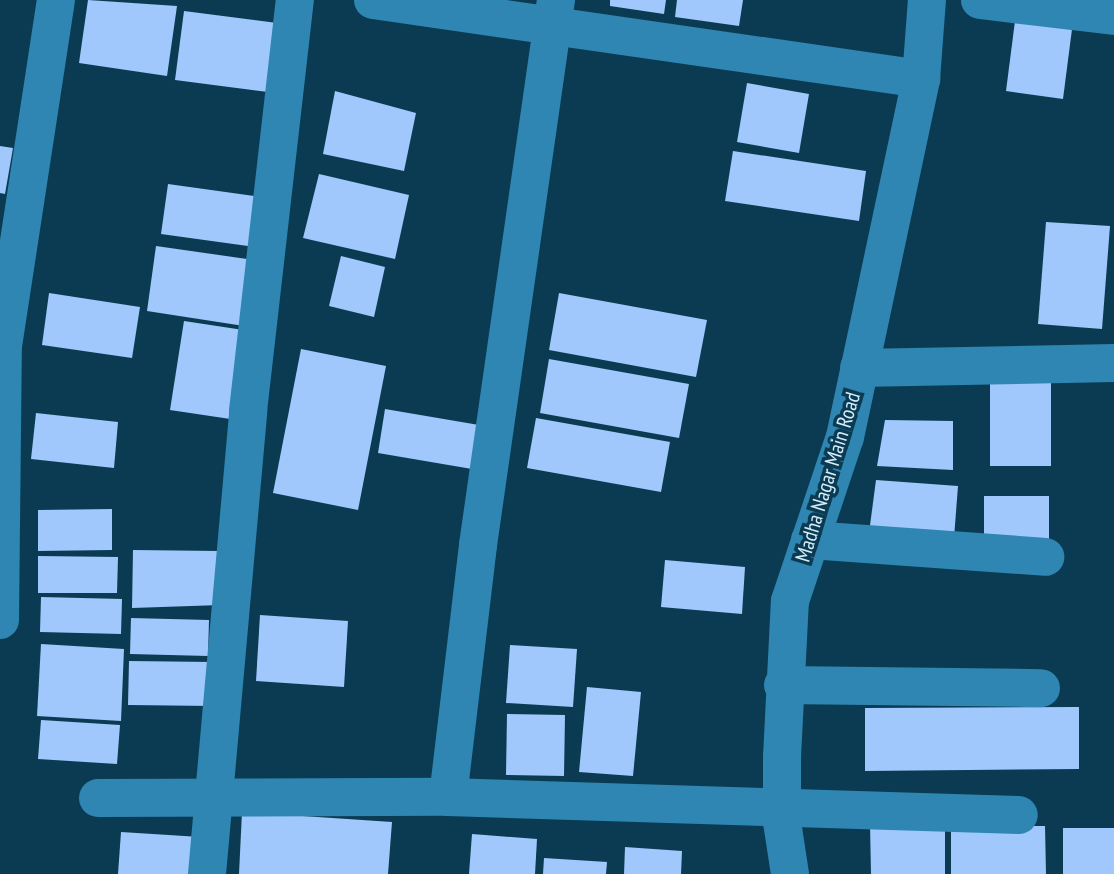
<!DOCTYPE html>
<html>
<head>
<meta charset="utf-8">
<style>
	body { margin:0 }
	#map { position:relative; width:1114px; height:874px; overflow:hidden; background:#0b3b52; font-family:"PT Sans Narrow",sans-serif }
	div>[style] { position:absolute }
	.building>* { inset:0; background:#a0c8fc }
	.minor>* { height:38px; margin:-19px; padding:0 19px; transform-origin:19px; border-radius:19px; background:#2f86b2 }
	span { translate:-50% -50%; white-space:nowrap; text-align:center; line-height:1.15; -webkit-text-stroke:7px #0b3b52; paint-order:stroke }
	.street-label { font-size:21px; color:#d6edfb }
</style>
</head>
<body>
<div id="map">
	<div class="building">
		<div style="clip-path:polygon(88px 0,177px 6px,167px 76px,79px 63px)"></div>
		<div style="clip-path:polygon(610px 0,666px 0,664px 14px,610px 6px)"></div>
		<div style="clip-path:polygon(677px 0,743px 0,739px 26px,675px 17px)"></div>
		<div style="clip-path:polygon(184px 11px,285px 24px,276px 93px,175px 80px)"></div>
		<div style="clip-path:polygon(1015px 21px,1072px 29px,1063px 99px,1006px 91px)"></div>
		<div style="clip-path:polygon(747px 83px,809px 94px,799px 153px,737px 142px)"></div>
		<div style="clip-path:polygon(335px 91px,416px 113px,404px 171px,323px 154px)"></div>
		<div style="clip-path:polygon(0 146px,13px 148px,5px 194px,0 193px)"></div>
		<div style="clip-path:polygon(733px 151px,866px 171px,859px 221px,725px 201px)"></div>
		<div style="clip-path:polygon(319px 174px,409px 195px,395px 259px,303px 238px)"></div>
		<div style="clip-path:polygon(168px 184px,262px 197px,255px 247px,161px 234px)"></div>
		<div style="clip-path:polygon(1046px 222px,1110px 226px,1102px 329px,1038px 324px)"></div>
		<div style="clip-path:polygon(156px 246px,254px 260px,244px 326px,147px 311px)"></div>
		<div style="clip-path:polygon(341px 256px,385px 267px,374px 317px,329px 306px)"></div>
		<div style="clip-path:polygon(49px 293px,140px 307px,132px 358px,42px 345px)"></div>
		<div style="clip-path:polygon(559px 293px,707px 320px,696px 377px,549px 350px)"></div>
		<div style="clip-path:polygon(184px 321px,250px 331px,237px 420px,170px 410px)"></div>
		<div style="clip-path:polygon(301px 349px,386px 366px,358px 510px,273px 493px)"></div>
		<div style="clip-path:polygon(549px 359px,689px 384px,679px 438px,540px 413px)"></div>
		<div style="clip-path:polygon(990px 380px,1051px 380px,1051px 466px,990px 466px)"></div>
		<div style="clip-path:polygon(385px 409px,479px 425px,472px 469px,378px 453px)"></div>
		<div style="clip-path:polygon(36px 413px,118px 422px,114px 468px,31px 459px)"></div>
		<div style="clip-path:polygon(536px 418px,670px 442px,661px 492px,527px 468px)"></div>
		<div style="clip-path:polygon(885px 420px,953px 421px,953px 470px,877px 466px)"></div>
		<div style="clip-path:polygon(876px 480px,958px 486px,954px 538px,869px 533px)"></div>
		<div style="clip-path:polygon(984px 496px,1049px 496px,1049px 539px,984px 539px)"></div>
		<div style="clip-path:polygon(112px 509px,112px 550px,38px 551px,38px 510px)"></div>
		<div style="clip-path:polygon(133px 550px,219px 551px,221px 605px,132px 608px)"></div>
		<div style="clip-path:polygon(38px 556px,118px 557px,117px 593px,38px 593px)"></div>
		<div style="clip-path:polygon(665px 560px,745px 567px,742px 614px,661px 607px)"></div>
		<div style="clip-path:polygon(41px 597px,122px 599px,121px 634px,40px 632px)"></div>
		<div style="clip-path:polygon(260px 615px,348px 621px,344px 687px,256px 681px)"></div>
		<div style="clip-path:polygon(131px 618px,209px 620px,208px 656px,130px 654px)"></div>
		<div style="clip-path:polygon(41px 644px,124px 649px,121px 721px,37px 716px)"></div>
		<div style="clip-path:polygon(510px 645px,577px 649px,573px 707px,506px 703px)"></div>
		<div style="clip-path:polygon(129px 661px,213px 662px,213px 706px,128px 705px)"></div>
		<div style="clip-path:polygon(587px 687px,641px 692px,633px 776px,579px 772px)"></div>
		<div style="clip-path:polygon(1079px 707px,1079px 769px,865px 771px,865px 708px)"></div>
		<div style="clip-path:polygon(507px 714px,565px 715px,564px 776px,506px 775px)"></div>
		<div style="clip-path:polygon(41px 720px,120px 725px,117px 764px,38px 759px)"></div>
		<div style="clip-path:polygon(242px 812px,392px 822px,388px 874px,239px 874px)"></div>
		<div style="clip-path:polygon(945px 823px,945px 874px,871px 874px,870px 824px)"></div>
		<div style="clip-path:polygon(951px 826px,1045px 826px,1046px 874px,951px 874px)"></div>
		<div style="clip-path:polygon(1063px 828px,1114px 828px,1114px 874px,1063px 874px)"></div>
		<div style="clip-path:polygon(121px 832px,200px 837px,197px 874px,118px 874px)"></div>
		<div style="clip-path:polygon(472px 834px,537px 839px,535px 874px,469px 874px)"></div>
		<div style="clip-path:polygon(625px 847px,682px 851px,681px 874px,624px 874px)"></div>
		<div style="clip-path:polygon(544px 858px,607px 862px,606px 874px,543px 874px)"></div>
	</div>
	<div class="minor">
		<div style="left:373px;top:0;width:554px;rotate:8.2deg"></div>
		<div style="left:980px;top:0;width:135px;rotate:6.8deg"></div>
		<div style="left:859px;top:368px;width:255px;rotate:-1.1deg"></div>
		<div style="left:810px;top:540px;width:236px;rotate:4.1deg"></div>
		<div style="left:0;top:620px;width:274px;rotate:-89.4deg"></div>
		<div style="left:3px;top:346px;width:350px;rotate:-81.3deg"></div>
		<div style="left:783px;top:685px;width:258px;rotate:0.7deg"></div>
		<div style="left:448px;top:797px;width:254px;rotate:-83.2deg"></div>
		<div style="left:478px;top:545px;width:551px;rotate:-81.86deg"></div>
		<div style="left:98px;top:798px;width:350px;rotate:-0.2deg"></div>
		<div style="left:448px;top:797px;width:571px;rotate:1.81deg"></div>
		<div style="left:207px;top:874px;width:465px;rotate:-84.9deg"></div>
		<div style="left:248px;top:411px;width:414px;rotate:-83.5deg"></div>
		<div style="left:790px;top:874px;width:53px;rotate:-98.7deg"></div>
		<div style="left:782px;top:822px;width:65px;rotate:-90deg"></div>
		<div style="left:782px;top:757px;width:156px;rotate:-87.1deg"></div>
		<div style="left:790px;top:601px;width:173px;rotate:-71.5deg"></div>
		<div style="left:845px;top:437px;width:366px;rotate:-78deg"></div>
		<div style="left:921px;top:79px;width:79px;rotate:-85.7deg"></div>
	</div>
	<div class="street-label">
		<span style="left:828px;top:477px;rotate:-73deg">Madha Nagar Main Road</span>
	</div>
</div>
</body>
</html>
